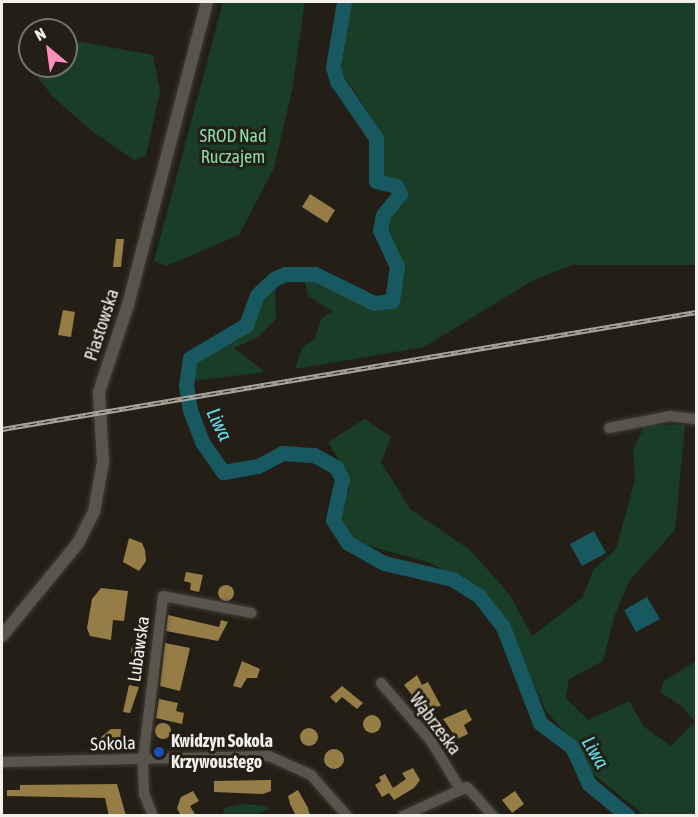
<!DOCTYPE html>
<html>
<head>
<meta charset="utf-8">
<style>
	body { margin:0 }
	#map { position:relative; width:698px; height:817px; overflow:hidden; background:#231f17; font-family:"Asap Condensed",sans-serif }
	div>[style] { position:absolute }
	.green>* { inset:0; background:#193d27 }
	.water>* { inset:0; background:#185860 }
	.river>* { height:15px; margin:-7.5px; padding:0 7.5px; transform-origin:7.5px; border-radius:7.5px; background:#185860 }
	.building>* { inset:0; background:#967d46 }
	.round { border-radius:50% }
	.roads { filter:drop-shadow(0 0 2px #403c37) drop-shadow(0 0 2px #403c37) }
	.minor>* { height:10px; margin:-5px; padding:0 5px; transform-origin:5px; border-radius:5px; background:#5a554c }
	.tertiary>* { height:12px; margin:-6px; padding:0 6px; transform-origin:6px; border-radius:6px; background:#5a554c }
	.rail>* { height:4.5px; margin-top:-2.25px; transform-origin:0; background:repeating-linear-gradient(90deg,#231f17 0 7px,#a7a49e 0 14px); box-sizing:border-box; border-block:2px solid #a7a49e }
	.dots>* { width:16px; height:16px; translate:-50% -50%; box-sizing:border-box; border:3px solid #231f17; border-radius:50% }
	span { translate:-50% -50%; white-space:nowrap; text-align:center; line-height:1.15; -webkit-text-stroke:6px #231f17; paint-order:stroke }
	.park-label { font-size:18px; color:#8adca7 }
	.street-label { font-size:18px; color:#f3f0eb }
	.poi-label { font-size:18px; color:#f3f0eb; font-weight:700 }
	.left { translate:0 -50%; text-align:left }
	.water-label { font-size:20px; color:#65dded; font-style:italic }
	.frame { position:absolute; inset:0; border:3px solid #f3f0eb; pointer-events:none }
	.north { position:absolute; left:18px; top:18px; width:60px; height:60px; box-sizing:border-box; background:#231f17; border:2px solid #76736c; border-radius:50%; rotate:331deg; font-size:16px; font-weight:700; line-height:24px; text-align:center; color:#f3f0eb }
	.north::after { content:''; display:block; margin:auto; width:21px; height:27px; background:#ff8eba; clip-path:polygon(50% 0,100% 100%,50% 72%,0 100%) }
</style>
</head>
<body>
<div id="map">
	<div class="green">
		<div style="clip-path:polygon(223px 2px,305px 2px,292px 90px,274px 168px,239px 235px,166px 266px,154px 261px)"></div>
		<div style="clip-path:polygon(351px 2px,696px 2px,696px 265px,572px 265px,532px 281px,424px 347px,295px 369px,302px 348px,315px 338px,321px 319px,333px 311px,308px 296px,304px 277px,341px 289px,364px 307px,390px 308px,398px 302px,401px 266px,385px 226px,406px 200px,400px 181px,382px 179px,383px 135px,341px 71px)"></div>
		<div style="clip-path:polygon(66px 39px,153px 55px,160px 91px,146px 156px,134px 160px,92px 131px,52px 96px,36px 75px,35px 66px,66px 66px)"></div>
		<div style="clip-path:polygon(275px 286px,276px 319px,258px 337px,234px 348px,265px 372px,193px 381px,196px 361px,219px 343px,240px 337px,255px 322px,262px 297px)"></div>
		<div style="clip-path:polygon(365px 419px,391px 437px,381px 462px,410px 509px,470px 550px,510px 595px,532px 636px,583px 597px,593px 570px,616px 549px,635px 480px,633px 449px,645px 425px,685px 425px,675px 530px,630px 580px,614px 617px,603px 661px,569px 679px,566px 698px,588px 720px,629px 701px,644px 727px,671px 746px,695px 722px,683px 707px,660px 692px,664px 681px,696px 661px,696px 815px,644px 815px,591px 772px,581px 750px,546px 711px,503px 617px,471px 584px,428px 562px,357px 543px,341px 518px,339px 505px,349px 492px,348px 475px,328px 442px)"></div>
		<div style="clip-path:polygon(242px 804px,267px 806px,268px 809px,257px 815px,223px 815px,224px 808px)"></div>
	</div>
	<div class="water">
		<div style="clip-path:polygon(594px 531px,606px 553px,582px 566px,570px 544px)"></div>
		<div style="clip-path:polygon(647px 597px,660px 619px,636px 632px,624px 610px)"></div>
	</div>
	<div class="river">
		<div style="left:344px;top:2px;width:66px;rotate:99.6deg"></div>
		<div style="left:333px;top:67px;width:15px;rotate:74deg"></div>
		<div style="left:337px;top:81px;width:69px;rotate:55.6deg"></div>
		<div style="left:376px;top:138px;width:43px;rotate:90deg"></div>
		<div style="left:376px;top:181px;width:21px;rotate:14deg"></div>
		<div style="left:396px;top:186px;width:9px;rotate:63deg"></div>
		<div style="left:400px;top:194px;width:27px;rotate:129deg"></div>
		<div style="left:383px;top:215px;width:15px;rotate:101deg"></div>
		<div style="left:380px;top:230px;width:40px;rotate:65deg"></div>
		<div style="left:397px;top:266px;width:35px;rotate:98deg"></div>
		<div style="left:392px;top:301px;width:18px;rotate:174deg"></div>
		<div style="left:374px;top:303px;width:66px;rotate:-153.8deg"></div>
		<div style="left:315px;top:274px;width:30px;rotate:180deg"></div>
		<div style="left:285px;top:274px;width:12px;rotate:156deg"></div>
		<div style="left:274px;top:279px;width:23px;rotate:137deg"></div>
		<div style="left:257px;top:295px;width:32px;rotate:110deg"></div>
		<div style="left:246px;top:325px;width:65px;rotate:149.5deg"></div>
		<div style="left:190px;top:358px;width:27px;rotate:98deg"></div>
		<div style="left:186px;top:385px;width:25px;rotate:81deg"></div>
		<div style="left:190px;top:410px;width:34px;rotate:69deg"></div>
		<div style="left:202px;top:442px;width:37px;rotate:55deg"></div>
		<div style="left:223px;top:472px;width:36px;rotate:-10deg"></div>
		<div style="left:258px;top:466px;width:27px;rotate:-28deg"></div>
		<div style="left:282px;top:453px;width:32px;rotate:4deg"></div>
		<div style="left:314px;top:455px;width:25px;rotate:29deg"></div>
		<div style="left:336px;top:467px;width:13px;rotate:63deg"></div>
		<div style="left:342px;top:479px;width:42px;rotate:102.4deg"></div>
		<div style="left:333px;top:520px;width:27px;rotate:57deg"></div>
		<div style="left:348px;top:543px;width:41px;rotate:29.1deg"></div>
		<div style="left:384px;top:563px;width:70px;rotate:13.2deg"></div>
		<div style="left:452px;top:579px;width:32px;rotate:32deg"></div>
		<div style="left:479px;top:596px;width:39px;rotate:52deg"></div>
		<div style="left:503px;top:627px;width:103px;rotate:68.9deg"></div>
		<div style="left:540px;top:723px;width:40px;rotate:37deg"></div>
		<div style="left:572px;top:747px;width:41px;rotate:65.3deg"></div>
		<div style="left:589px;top:784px;width:50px;rotate:39.4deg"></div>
	</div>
	<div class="building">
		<div style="clip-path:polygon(310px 194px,335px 210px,327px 223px,302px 207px)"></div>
		<div style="clip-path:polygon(116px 239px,124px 239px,121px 267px,113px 267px)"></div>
		<div style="clip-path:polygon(63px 310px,75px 312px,71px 337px,58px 335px)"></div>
		<div style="clip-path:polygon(129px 538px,142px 543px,145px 550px,146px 561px,139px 571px,123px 562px)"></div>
		<div style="clip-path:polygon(186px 572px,203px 575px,199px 592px,190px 590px,191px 583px,184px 581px)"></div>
		<div class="round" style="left:218px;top:585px;width:16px;height:16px"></div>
		<div style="clip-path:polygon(101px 588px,128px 591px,124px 621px,113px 620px,111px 640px,90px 636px,87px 628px,92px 599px)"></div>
		<div style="clip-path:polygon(168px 615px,219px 627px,221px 620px,228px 622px,218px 641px,166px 631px)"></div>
		<div style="clip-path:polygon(165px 643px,190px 648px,180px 691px,160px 686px)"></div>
		<div class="round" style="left:131px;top:643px;width:16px;height:16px"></div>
		<div style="clip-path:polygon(242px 661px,260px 669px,257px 678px,247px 678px,241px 688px,233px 686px)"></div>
		<div style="clip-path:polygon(417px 675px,422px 685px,428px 682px,441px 706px,424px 708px,412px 695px,404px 685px)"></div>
		<div style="clip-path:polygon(129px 685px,139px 687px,130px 713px,123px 712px)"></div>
		<div style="clip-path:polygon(342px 686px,363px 703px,357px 709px,342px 697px,336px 703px,330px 697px)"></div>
		<div style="clip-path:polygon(159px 699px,178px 703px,176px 711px,184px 713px,182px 724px,156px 718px)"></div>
		<div style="clip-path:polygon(466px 709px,472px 720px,464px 725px,468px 734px,457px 739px,443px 719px)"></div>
		<div class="round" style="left:363px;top:715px;width:18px;height:18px"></div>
		<div class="round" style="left:155px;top:723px;width:16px;height:16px"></div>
		<div class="round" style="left:300px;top:728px;width:18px;height:18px"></div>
		<div style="clip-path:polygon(111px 729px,121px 729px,120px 746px,101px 747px,101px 737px)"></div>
		<div class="round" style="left:324px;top:749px;width:20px;height:20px"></div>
		<div style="clip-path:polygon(413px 768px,420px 780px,414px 788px,394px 800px,389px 793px,382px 797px,375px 785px,381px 781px,379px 777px,385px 774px,393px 788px,406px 779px,402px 773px)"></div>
		<div style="clip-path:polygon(271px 780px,271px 791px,263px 794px,214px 792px,214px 781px)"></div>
		<div style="clip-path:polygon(117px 784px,126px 816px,109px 816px,105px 798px,7px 796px,7px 790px,20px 790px,20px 785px)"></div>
		<div style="clip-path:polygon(298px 790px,308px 808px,310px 816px,296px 816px,290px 804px,288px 796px)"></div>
		<div style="clip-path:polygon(193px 791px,199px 801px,190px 806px,196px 816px,181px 816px,177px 808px,181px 797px)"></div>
		<div style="clip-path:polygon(515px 791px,524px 804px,512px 813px,502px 800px)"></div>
	</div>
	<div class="roads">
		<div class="minor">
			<div style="left:609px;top:428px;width:62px;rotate:-11.1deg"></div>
			<div style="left:670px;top:416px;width:26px;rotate:7deg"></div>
			<div style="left:381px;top:683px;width:77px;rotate:49.2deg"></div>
			<div style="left:431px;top:741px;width:54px;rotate:58.7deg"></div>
			<div style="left:2px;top:762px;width:267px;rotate:-1.3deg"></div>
			<div style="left:269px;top:756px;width:46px;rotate:24.3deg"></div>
			<div style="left:311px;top:775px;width:55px;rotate:48.7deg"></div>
			<div style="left:153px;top:816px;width:24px;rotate:-112deg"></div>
			<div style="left:144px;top:794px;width:34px;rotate:-92deg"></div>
			<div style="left:143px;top:760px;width:165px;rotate:-83deg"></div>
			<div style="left:163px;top:596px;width:90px;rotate:10.9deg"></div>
			<div style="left:403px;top:816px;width:70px;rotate:-24.4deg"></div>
			<div style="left:467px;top:787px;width:39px;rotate:48deg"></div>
		</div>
		<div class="tertiary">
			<div style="left:2px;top:636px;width:120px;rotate:-50.7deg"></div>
			<div style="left:78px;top:543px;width:35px;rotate:-63deg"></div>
			<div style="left:94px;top:512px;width:51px;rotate:-79.8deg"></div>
			<div style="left:103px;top:462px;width:70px;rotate:-93.3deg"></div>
			<div style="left:99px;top:392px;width:92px;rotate:-71.6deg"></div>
			<div style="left:128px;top:305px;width:313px;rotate:-75.4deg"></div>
		</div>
	</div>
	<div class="rail">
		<div style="left:2px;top:429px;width:704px;rotate:-9.57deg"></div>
	</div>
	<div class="dots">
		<div style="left:159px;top:752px;background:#1a4fb4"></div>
	</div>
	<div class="park-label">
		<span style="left:233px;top:147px">SROD Nad<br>Ruczajem</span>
	</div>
	<div class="street-label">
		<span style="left:102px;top:325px;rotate:-72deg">Piastowska</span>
		<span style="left:139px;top:649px;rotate:-82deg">Lubawska</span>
		<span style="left:435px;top:724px;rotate:53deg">Wąbrzeska</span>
		<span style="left:113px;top:744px;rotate:-2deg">Sokola</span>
	</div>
	<div class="poi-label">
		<span class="left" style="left:171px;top:752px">Kwidzyn Sokola<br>Krzywoustego</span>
	</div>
	<div class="water-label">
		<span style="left:220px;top:424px;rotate:64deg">Liwa</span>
		<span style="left:596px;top:752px;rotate:59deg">Liwa</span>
	</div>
	<div class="frame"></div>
	<div class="north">N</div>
</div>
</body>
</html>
